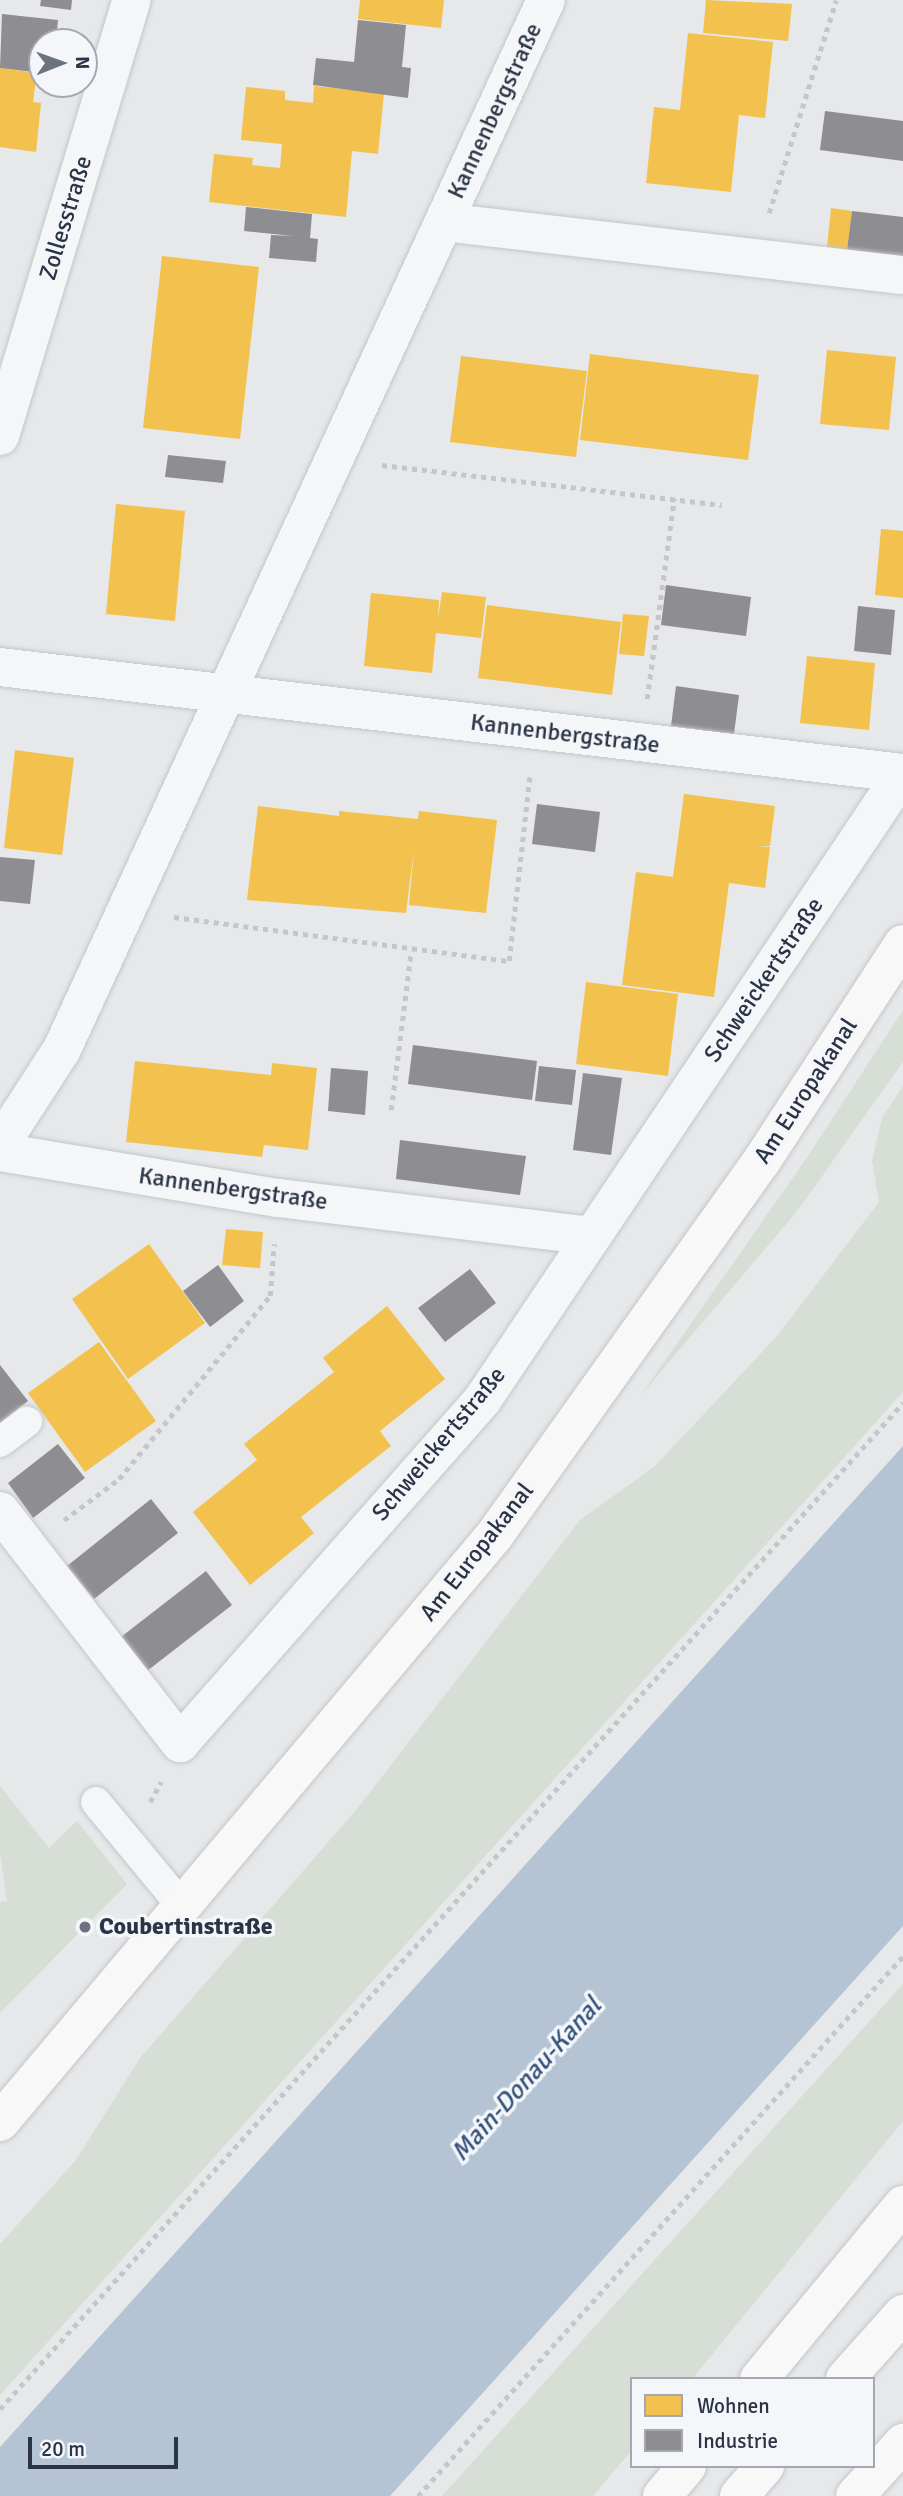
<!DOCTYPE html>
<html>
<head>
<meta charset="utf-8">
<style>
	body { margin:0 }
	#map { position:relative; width:903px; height:2496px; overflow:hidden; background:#e6e8ea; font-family:Signika,sans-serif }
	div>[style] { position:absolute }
	.green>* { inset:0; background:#d6ded6 }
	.water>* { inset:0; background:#b4c4d5 }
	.homes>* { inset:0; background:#f2c14e }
	.industry>* { inset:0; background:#8d8d92 }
	.path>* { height:4.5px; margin-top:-2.25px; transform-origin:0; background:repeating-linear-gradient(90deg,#c5c6ca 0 5px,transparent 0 10px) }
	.roads { filter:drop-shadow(0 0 2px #c4c6c8) drop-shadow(0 0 2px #c4c6c8) }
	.lane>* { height:30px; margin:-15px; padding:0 15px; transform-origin:15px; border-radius:15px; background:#f5f6f7 }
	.street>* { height:38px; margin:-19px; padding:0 19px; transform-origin:19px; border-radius:19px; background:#f5f6f7 }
	.secondary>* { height:38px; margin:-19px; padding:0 19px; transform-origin:19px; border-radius:19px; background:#f8f8f8 }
	.highway>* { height:38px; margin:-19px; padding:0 19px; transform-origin:19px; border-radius:19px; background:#f8f8f8 }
	.dots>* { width:19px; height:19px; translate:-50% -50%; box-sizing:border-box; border:4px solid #f4f6f9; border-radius:50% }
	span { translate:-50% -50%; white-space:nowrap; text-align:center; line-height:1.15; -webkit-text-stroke:7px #f4f6f9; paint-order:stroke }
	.street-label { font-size:24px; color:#2b3445 }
	.poi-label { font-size:24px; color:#2b3445; font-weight:700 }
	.left { translate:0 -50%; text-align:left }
	.water-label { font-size:26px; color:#34527a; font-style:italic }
	.legend { position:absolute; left:630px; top:2377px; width:245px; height:91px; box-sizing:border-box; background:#f4f6f9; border:2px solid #a4a8b1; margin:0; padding:9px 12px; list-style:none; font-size:21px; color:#2b3445 }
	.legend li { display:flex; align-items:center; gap:14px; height:35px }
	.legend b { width:35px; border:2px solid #a4a8b1 }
	.north { position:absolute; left:28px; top:28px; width:70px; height:70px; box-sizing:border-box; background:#f4f6f9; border:2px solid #a4a8b1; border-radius:50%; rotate:89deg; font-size:19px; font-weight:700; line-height:28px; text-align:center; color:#2b3445 }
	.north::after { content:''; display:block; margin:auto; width:24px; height:32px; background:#6c737f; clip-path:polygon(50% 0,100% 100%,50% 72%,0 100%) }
	.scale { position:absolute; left:28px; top:2437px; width:150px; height:32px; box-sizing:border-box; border:4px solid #2b3445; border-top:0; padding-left:9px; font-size:21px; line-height:24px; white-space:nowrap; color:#2b3445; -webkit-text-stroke:5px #f4f6f9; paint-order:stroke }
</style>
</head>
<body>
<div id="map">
	<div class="green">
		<div style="clip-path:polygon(903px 1010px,903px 1062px,798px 1210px,641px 1395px,808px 1156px)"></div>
		<div style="clip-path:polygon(903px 1086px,903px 1392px,0 2395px,0 2244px,76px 2160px,140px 2058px,357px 1809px,580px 1520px,654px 1467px,778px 1335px,879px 1202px,872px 1161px,882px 1118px)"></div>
		<div style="clip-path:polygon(0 1786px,49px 1848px,77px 1821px,127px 1884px,0 2013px,0 1902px,7px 1901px,0 1854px)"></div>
		<div style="clip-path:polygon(903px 1984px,903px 2121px,692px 2379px,632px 2379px,632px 2450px,593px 2496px,442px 2496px)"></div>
	</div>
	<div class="water">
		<div style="clip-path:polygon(903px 1446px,903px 1926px,390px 2496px,0 2496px,0 2447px)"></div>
	</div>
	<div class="homes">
		<div style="clip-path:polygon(360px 0,444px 0,441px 28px,358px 19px)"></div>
		<div style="clip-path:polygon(706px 0,792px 4px,788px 41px,703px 33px)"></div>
		<div style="clip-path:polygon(688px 33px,773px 42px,765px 118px,739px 115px,731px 192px,646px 183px,654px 107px,680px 110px)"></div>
		<div style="clip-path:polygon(0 68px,37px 73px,33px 102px,41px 103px,36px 152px,0 147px)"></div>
		<div style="clip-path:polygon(314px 86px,384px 93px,378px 154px,352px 151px,346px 217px,209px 202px,214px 154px,253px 158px,252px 165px,280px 168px,282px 144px,241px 140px,246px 87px,285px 91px,285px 100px,313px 103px)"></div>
		<div style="clip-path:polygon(831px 208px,852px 211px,847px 250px,827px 247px)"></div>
		<div style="clip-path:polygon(162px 256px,259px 267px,240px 439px,143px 428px)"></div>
		<div style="clip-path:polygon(827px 350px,896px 357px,889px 430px,820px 424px)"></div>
		<div style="clip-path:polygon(590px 354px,759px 375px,748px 460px,580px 440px)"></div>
		<div style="clip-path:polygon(461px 356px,587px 371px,576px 457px,450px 442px)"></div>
		<div style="clip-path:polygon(116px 504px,185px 511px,175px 621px,106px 614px)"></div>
		<div style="clip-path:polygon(881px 529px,903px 531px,903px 598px,875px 595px)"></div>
		<div style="clip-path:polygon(442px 592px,486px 597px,481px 638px,436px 633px,432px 673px,364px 666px,371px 593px,439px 600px,438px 619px)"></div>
		<div style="clip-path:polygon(487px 605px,621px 622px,612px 695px,478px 678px)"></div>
		<div style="clip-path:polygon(623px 614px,649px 616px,644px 656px,619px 654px)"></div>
		<div style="clip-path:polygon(807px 656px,875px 663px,869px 730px,800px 723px)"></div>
		<div style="clip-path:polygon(15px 750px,74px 758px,62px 855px,4px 848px)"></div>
		<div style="clip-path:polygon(684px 794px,775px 806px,770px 846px,757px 846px,770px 847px,765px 888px,729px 883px,714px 997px,622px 985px,636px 872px,673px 877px)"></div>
		<div style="clip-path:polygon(258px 806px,339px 816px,339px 811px,418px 819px,419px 811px,497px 820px,486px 913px,409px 905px,414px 849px,406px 913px,247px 900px)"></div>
		<div style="clip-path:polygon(586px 982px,678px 994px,668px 1076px,576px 1064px)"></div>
		<div style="clip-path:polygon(135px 1061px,271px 1075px,272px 1063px,317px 1068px,308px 1150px,264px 1145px,262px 1157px,126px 1142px)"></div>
		<div style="clip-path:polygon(226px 1229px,263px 1232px,260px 1268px,222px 1265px)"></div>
		<div style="clip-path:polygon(149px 1244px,205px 1323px,128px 1379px,72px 1299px)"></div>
		<div style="clip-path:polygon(387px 1306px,445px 1379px,380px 1431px,391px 1446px,301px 1517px,314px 1533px,250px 1585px,193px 1512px,257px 1460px,244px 1444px,334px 1372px,323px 1358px)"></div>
		<div style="clip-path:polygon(99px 1342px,156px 1421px,85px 1472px,28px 1393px)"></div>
	</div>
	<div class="industry">
		<div style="clip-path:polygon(41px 0,72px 0,71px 10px,40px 6px)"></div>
		<div style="clip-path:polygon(2px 14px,58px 20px,56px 42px,42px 42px,42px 73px,0 68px)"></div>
		<div style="clip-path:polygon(358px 20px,406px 25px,402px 67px,411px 68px,408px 98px,313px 85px,316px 58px,354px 62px)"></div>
		<div style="clip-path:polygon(825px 111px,903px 121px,903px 161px,820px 150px)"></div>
		<div style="clip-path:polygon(246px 207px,312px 214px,310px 238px,318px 239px,316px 262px,269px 258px,271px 235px,293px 236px,244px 231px)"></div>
		<div style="clip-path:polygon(852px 211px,903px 217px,903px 257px,847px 250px)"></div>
		<div style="clip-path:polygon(168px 455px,226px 461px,223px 483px,165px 477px)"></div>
		<div style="clip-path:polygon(666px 585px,751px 597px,746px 636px,661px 625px)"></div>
		<div style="clip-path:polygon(858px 606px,895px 610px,891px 655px,854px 651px)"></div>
		<div style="clip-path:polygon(676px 686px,739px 695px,734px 734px,671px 726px)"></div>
		<div style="clip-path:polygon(537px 804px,600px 812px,595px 852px,532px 844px)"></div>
		<div style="clip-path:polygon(0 857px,35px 860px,30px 904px,0 901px)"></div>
		<div style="clip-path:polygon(413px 1045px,537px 1061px,532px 1100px,408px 1084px)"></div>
		<div style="clip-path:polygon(539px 1066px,576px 1070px,572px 1105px,535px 1101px)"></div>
		<div style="clip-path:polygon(331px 1068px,368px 1071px,365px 1115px,328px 1111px)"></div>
		<div style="clip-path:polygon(583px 1073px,622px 1078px,611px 1155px,573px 1150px)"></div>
		<div style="clip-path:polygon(400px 1140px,526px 1156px,520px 1195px,396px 1179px)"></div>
		<div style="clip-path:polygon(218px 1265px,244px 1301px,210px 1327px,183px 1291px)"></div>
		<div style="clip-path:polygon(470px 1269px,496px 1303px,445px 1342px,418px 1308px)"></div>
		<div style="clip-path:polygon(0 1365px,28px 1401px,0 1423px)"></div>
		<div style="clip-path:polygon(58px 1444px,85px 1478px,33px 1518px,8px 1483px)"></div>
		<div style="clip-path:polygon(151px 1499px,178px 1533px,94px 1599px,67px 1566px)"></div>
		<div style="clip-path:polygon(206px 1571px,232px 1605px,147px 1671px,121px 1637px)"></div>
	</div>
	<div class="path">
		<div style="left:769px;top:213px;width:223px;rotate:-72.5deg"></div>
		<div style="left:382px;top:465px;width:342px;rotate:6.7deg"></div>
		<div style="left:647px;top:699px;width:202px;rotate:-82.3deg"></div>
		<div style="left:174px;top:917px;width:338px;rotate:7.5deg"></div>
		<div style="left:509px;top:961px;width:189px;rotate:-83.6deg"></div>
		<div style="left:391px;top:1110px;width:160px;rotate:-82.8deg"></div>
		<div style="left:64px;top:1520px;width:69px;rotate:-36.7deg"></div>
		<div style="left:119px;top:1479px;width:237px;rotate:-50.5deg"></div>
		<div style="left:270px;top:1296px;width:52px;rotate:-85.6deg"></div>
		<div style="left:150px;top:1802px;width:23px;rotate:-61deg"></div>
		<div style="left:0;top:2409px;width:1352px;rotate:-48.09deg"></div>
		<div style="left:418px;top:2496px;width:726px;rotate:-48.07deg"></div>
	</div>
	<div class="roads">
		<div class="lane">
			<div style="left:0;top:1442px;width:34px;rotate:-37deg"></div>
			<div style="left:96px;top:1802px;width:135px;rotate:50.4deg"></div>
		</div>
		<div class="street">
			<div style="left:444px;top:222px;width:462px;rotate:6.6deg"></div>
			<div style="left:0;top:436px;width:456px;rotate:-73.2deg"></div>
			<div style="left:0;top:667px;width:909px;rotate:6.7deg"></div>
			<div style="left:0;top:1145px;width:114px;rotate:-57.1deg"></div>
			<div style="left:62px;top:1049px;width:1155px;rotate:-65.23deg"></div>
			<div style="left:0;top:1152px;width:282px;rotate:9.4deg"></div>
			<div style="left:278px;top:1198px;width:316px;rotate:6.9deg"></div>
			<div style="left:0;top:1511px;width:294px;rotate:52.2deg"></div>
			<div style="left:180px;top:1743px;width:458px;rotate:-48.6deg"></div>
			<div style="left:483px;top:1399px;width:754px;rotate:-56.14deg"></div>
		</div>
		<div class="secondary">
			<div style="left:0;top:2122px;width:766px;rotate:-49.87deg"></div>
			<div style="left:494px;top:1536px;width:460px;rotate:-54.5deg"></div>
			<div style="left:761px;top:1162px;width:260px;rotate:-56.9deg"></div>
		</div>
		<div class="highway">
			<div style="left:759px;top:2379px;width:226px;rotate:-50.4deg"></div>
			<div style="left:845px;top:2379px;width:87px;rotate:-48.3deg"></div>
			<div style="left:662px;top:2496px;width:39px;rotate:-50deg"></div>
			<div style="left:739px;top:2496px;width:40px;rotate:-49deg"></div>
			<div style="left:855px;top:2496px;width:72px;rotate:-47.8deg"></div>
		</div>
	</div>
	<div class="dots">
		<div style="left:85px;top:1927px;background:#6c737f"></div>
	</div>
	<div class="street-label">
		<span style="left:495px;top:111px;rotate:-65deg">Kannenbergstraße</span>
		<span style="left:66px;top:218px;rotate:-73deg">Zollesstraße</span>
		<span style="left:565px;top:734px;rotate:7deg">Kannenbergstraße</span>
		<span style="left:764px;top:980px;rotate:-56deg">Schweickertstraße</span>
		<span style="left:806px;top:1091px;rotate:-57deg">Am Europakanal</span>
		<span style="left:233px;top:1189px;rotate:8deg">Kannenbergstraße</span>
		<span style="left:439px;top:1444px;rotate:-50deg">Schweickertstraße</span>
		<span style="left:477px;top:1552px;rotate:-52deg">Am Europakanal</span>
	</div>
	<div class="poi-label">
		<span class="left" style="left:99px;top:1927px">Coubertinstraße</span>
	</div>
	<div class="water-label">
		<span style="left:527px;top:2080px;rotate:-48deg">Main-Donau-Kanal</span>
	</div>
	<ul class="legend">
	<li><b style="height:19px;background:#f2c14e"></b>Wohnen</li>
	<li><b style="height:19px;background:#8d8d92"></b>Industrie</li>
	</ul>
	<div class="north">N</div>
	<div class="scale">20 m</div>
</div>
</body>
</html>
